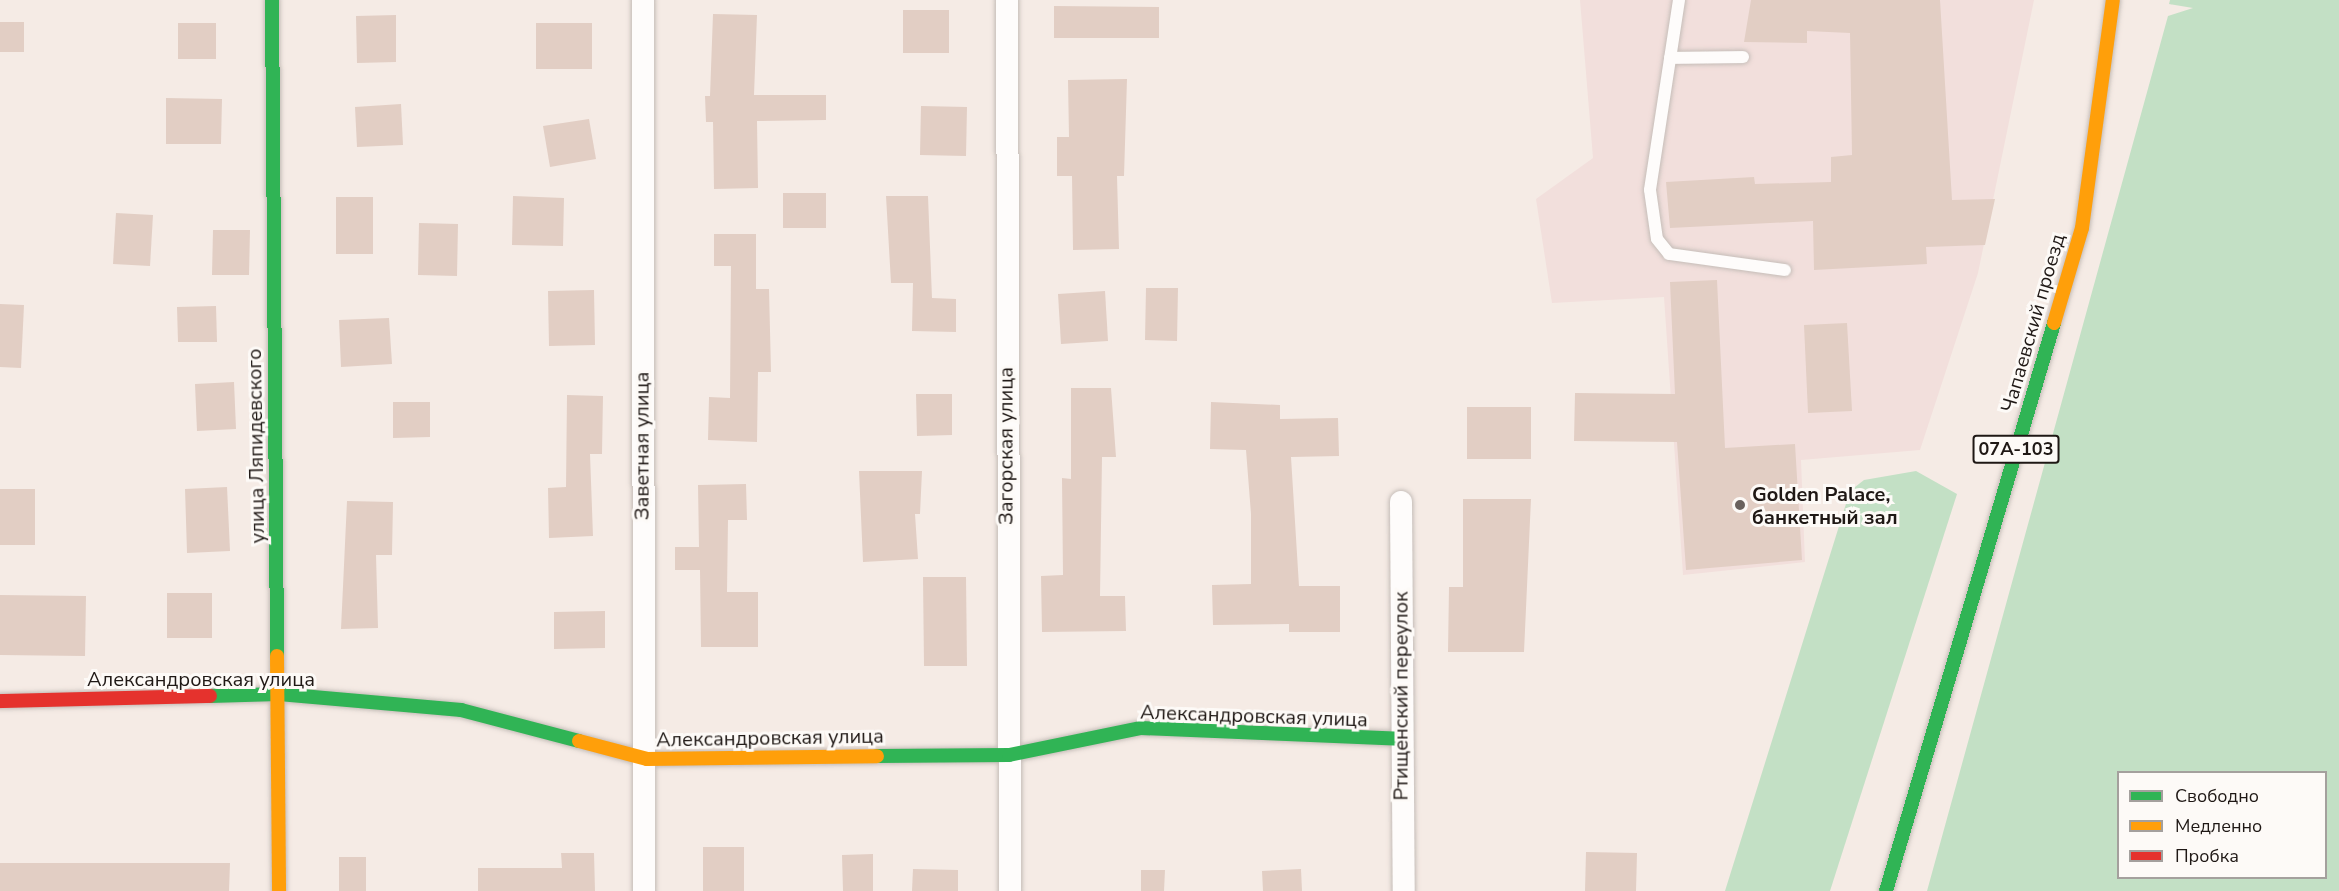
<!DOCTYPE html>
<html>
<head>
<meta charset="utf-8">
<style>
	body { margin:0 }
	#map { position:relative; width:2339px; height:891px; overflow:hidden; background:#f5ebe5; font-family:"Nunito Sans",sans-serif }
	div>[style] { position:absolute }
	.industrial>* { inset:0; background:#f2dfdc }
	.green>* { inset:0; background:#c3e0c5 }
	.building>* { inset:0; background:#e2cec4 }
	.roads { filter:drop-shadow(0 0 2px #c5bdb8) drop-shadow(0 0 2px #c5bdb8) }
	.lane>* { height:12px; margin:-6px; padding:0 6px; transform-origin:6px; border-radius:6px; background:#fefcfb }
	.street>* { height:22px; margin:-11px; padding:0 11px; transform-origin:11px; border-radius:11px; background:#fefcfb }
	.fast>* { height:14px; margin:-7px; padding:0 7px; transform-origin:7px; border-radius:7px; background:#30b455 }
	.slow>* { height:14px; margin:-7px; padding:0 7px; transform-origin:7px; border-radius:7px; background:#ff9f0a }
	.jam>* { height:14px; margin:-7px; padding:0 7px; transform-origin:7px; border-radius:7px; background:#e5322d }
	.dots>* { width:16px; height:16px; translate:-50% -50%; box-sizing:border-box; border:3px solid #fdfaf7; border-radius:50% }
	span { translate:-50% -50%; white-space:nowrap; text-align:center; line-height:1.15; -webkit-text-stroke:6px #fdfaf7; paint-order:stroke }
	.shield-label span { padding:2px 4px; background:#fdfaf7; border:2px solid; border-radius:4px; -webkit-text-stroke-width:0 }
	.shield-label { font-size:18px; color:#1f1815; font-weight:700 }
	.street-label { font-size:20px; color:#1f1815 }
	.poi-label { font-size:20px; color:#1f1815; font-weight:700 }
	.left { translate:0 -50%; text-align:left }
	.legend { position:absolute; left:2117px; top:771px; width:210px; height:108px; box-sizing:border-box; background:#fdfaf7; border:2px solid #a4a09d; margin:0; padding:8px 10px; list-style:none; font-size:18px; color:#1f1815 }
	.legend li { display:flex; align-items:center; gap:12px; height:30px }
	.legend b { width:30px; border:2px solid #a4a09d }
</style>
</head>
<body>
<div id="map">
	<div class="industrial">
		<div style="clip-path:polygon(1580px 0,2034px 0,1978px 273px,1920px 450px,1801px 460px,1805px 562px,1683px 575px,1664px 297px,1552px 303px,1536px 199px,1593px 158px)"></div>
	</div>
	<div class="green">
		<div style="clip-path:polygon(evenodd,2170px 0,2339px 0,2339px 891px,1927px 891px,2168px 16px,2193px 8px,2169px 4px,2170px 0,2326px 772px,2326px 878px,2118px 878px,2118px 772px,2326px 772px)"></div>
		<div style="clip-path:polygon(1916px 471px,1957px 494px,1830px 891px,1725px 891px,1850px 491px,1864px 480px)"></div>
	</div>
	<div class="building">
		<div style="clip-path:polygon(1751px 0,1940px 0,1952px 200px,1995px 199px,1985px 245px,1926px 247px,1927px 264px,1814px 270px,1813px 221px,1670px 228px,1666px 182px,1754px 177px,1755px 184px,1831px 182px,1831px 157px,1852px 155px,1850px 33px,1807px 31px,1807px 43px,1744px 42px)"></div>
		<div style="clip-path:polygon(1054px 6px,1159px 7px,1159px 38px,1054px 38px)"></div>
		<div style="clip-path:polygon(903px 10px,949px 10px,949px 53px,903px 53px)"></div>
		<div style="clip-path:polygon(713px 14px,757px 15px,754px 95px,826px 95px,826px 120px,757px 121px,758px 188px,714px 189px,713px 122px,706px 122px,705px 96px,710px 96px)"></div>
		<div style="clip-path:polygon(396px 15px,396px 62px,357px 63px,356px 16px)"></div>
		<div style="clip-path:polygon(0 22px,24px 22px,24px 52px,0 52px)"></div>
		<div style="clip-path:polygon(178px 23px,216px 23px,216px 59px,178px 59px)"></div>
		<div style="clip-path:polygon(536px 23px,592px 23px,592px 69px,536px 69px)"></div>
		<div style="clip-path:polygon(1127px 79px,1124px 176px,1117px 176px,1119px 249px,1073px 250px,1072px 176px,1057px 176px,1057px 137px,1069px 137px,1068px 80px)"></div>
		<div style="clip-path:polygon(166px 98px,222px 99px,221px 144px,166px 144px)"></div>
		<div style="clip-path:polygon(401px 104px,403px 145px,357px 147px,355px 107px)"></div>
		<div style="clip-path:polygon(921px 106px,967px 107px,966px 156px,920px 155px)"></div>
		<div style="clip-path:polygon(589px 119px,596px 159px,550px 167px,543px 126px)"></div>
		<div style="clip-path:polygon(783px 193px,826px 193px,826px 228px,783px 228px)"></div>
		<div style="clip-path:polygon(513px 196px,564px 198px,563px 246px,512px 245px)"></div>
		<div style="clip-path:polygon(886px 196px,928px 196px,932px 298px,956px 299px,956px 332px,912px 331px,913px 283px,891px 283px)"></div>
		<div style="clip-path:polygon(336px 197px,373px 197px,373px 254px,336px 254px)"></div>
		<div style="clip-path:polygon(116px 213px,153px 215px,150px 266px,113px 264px)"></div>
		<div style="clip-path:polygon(419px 223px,458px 224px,457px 276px,418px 275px)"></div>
		<div style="clip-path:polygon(213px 230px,250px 230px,249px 275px,212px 275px)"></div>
		<div style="clip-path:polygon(714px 234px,756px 234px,756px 289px,769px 289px,771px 372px,758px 372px,757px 442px,708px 440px,709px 397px,730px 398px,731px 266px,714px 266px)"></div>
		<div style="clip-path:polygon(1717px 280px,1725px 448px,1795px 444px,1802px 560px,1686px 570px,1677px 442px,1574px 441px,1575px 393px,1675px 394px,1670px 282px)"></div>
		<div style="clip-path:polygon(1146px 288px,1178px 288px,1177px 341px,1145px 340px)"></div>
		<div style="clip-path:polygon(594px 290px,595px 345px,549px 346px,548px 291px)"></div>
		<div style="clip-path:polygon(1105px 291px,1108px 341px,1061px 344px,1058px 294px)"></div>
		<div style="clip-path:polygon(0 304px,24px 305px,21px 368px,0 367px)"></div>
		<div style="clip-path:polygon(216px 306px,217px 342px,178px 342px,177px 307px)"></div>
		<div style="clip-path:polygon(389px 318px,392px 364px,341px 367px,339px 320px)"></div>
		<div style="clip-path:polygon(1847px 323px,1852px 411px,1808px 413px,1804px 325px)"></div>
		<div style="clip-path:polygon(234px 382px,236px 429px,197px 431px,195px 384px)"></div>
		<div style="clip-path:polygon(1071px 388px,1111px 388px,1116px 457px,1102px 457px,1100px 596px,1125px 596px,1126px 631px,1042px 632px,1041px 576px,1063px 575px,1062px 478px,1071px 479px)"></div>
		<div style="clip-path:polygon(916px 394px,952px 394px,952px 435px,917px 436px)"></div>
		<div style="clip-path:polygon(567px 395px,603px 396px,602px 454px,590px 454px,593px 536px,549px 538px,548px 488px,566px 487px)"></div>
		<div style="clip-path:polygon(393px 402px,430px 402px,430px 437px,393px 438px)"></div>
		<div style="clip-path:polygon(1211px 402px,1280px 405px,1280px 419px,1338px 418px,1339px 456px,1291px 457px,1299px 586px,1340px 586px,1340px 632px,1289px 632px,1289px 624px,1213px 625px,1212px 585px,1251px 584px,1251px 514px,1246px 450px,1210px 449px)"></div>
		<div style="clip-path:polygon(1467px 407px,1531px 407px,1531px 459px,1467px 459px)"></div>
		<div style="clip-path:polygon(859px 471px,922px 471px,920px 514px,915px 514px,918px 559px,863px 562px)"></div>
		<div style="clip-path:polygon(746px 484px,747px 520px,728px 520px,727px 592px,758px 592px,758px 647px,701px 647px,700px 570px,675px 570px,675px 547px,699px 547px,698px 485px)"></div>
		<div style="clip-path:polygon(227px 487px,230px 551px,187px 553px,185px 489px)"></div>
		<div style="clip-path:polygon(0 489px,35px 489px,35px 545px,0 545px)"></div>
		<div style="clip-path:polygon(1463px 499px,1531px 499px,1524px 652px,1448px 652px,1449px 587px,1463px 587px)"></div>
		<div style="clip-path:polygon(347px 501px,393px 502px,392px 555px,376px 555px,378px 628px,341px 629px)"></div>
		<div style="clip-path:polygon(923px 577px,966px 577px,967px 666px,924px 666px)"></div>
		<div style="clip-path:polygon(167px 593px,212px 593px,212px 638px,167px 638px)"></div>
		<div style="clip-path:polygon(0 595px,86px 596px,85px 656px,0 655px)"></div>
		<div style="clip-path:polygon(605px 611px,605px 648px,554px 649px,554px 612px)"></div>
		<div style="clip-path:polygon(703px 847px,744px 847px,744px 891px,703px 891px)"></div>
		<div style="clip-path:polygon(1586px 852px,1637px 853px,1636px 891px,1585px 891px)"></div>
		<div style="clip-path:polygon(561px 853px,594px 853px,595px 891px,478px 891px,478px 868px,562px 868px)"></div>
		<div style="clip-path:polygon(873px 854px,873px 891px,843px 891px,842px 855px)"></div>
		<div style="clip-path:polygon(339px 857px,366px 857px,366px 891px,339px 891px)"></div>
		<div style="clip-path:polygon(0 863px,230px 863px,229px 891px,0 891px)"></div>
		<div style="clip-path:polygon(913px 869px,958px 870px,958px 891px,912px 891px)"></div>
		<div style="clip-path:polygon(1301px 869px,1302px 891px,1263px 891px,1262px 871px)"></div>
		<div style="clip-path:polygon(1141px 870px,1165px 870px,1164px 891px,1141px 891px)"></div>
	</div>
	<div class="roads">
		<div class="lane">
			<div style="left:1679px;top:0;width:192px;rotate:98.7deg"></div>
			<div style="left:1650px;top:190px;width:49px;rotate:81.9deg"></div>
			<div style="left:1657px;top:239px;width:19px;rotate:51deg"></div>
			<div style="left:1669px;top:254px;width:117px;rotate:7.9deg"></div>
			<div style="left:1670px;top:58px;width:73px;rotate:-0.8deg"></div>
		</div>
		<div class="street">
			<div style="left:643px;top:0;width:891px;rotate:89.94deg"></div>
			<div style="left:1007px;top:0;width:891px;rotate:89.81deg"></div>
			<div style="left:1401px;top:502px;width:389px;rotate:89.6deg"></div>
		</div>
		<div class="fast">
			<div style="left:272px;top:0;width:656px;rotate:89.56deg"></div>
			<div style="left:210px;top:696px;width:69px;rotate:-1.7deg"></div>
			<div style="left:279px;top:694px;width:183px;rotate:5deg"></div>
			<div style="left:461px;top:710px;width:122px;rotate:14.7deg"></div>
			<div style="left:877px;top:756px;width:132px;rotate:-0.4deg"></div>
			<div style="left:1009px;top:755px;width:135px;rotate:-11.6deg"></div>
			<div style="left:1141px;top:728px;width:259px;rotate:2.4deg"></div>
			<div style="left:1886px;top:891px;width:592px;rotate:-73.52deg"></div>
		</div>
		<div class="slow">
			<div style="left:2054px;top:323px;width:99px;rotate:-73.6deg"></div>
			<div style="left:2082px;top:228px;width:230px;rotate:-82.3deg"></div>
			<div style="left:277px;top:656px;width:235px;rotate:89.5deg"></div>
			<div style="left:579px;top:741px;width:70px;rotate:14.8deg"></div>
			<div style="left:647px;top:759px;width:230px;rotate:-0.7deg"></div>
		</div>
		<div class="jam">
			<div style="left:0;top:701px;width:210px;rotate:-1.4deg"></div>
		</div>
	</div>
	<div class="dots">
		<div style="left:1740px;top:505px;background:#6a625e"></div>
	</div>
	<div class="shield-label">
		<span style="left:2016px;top:449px">07А-103</span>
	</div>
	<div class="street-label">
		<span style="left:2033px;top:323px;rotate:-74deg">Чапаевский проезд</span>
		<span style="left:256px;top:446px;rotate:-91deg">улица Ляпидевского</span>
		<span style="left:642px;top:446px;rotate:-90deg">Заветная улица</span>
		<span style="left:1006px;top:446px;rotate:-90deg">Загорская улица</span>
		<span style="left:201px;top:679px">Александровская улица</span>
		<span style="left:1401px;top:696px;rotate:-90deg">Ртищенский переулок</span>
		<span style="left:1254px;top:716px;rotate:2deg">Александровская улица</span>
		<span style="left:770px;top:738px;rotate:-1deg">Александровская улица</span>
	</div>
	<div class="poi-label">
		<span class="left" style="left:1752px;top:506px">Golden Palace,<br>банкетный зал</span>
	</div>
	<ul class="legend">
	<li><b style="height:8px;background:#30b455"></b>Свободно</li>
	<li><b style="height:8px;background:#ff9f0a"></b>Медленно</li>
	<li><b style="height:8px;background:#e5322d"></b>Пробка</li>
	</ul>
</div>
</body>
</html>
